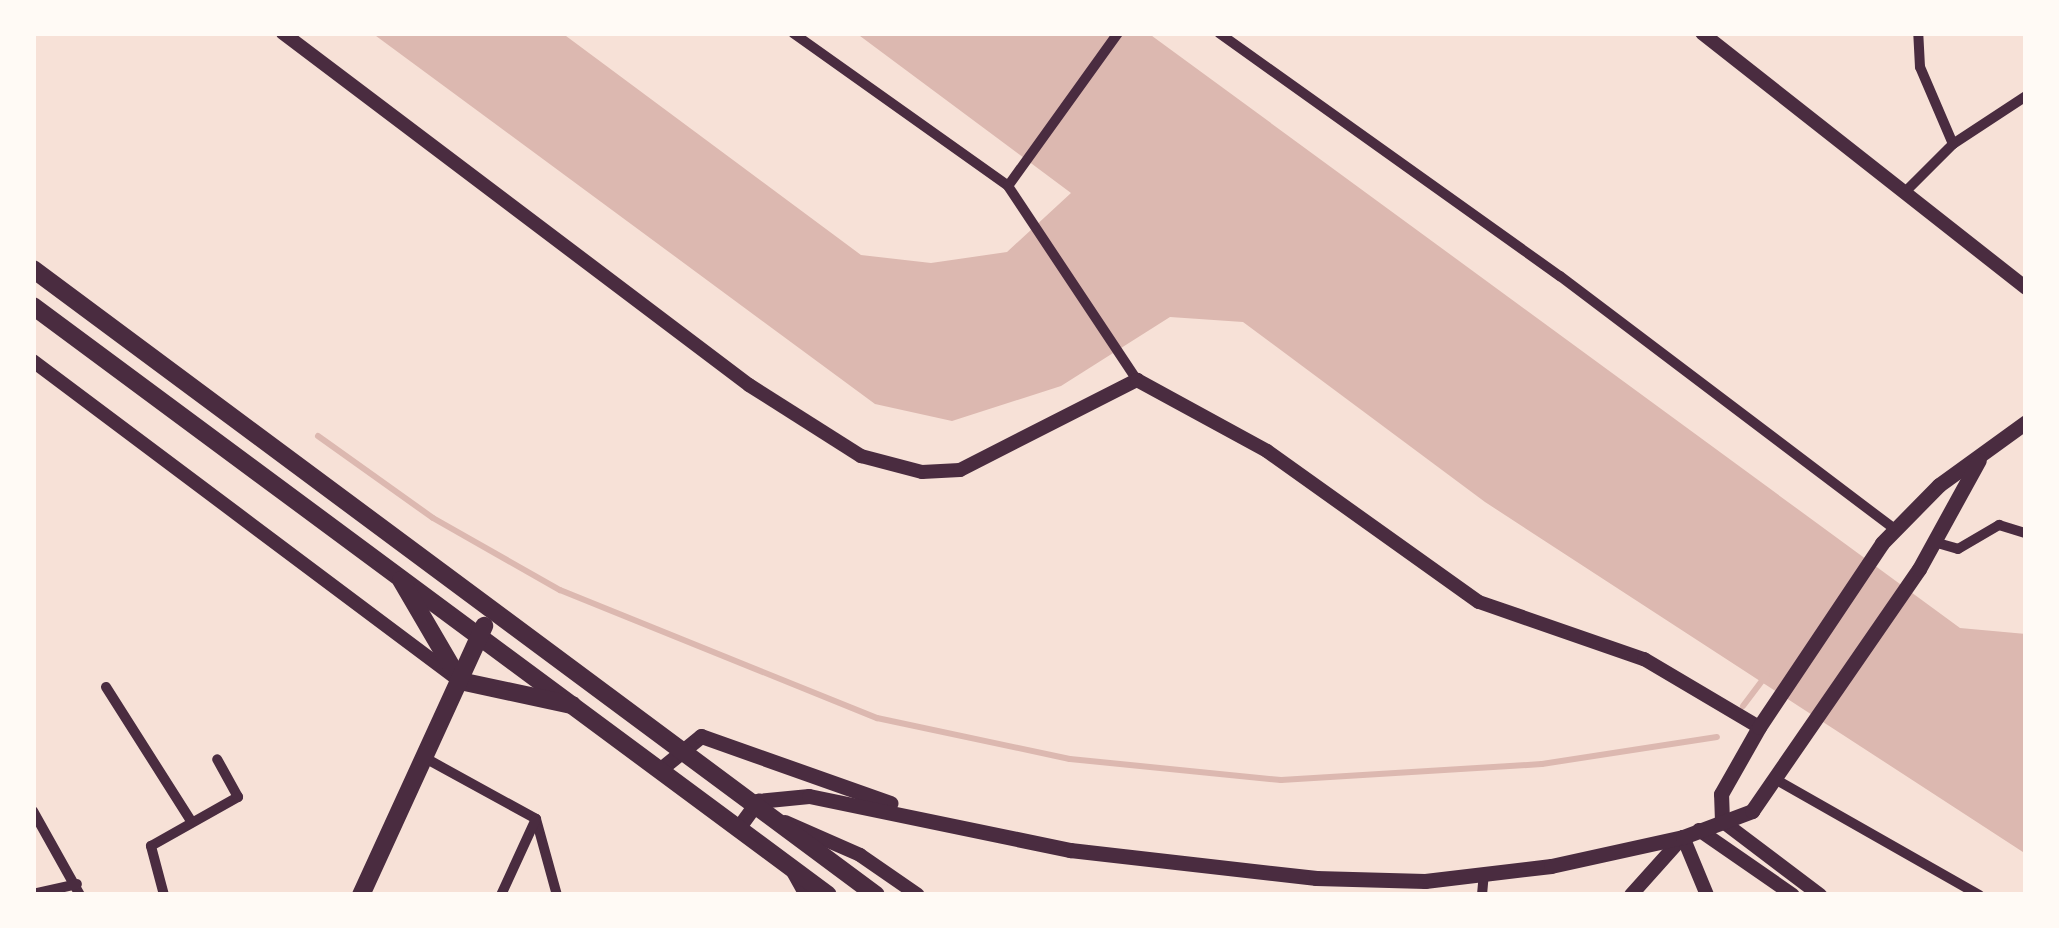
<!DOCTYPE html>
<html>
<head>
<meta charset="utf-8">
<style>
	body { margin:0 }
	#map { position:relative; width:2059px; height:928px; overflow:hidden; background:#f7e1d7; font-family:"PT Sans",sans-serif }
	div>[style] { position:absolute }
	.water>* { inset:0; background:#dcb8b0 }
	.stream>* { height:6px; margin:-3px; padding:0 3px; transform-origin:3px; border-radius:3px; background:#dcb8b0 }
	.minor>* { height:10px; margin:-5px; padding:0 5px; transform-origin:5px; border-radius:5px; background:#4a2c40 }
	.tertiary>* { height:14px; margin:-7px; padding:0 7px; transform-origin:7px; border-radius:7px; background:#4a2c40 }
	.secondary>* { height:15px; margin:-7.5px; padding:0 7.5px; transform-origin:7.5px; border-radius:7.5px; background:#4a2c40 }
	.trunk>* { height:18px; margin:-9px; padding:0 9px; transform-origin:9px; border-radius:9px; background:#4a2c40 }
	span { translate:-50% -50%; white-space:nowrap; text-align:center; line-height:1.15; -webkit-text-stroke:10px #fffaf5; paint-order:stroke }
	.frame { position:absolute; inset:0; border:36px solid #fffaf5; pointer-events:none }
</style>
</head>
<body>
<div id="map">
	<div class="water">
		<div style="clip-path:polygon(372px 33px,562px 33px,861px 255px,931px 263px,1007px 252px,1071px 193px,856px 33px,1148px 33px,1960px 628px,2026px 634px,2026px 854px,1485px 502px,1243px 322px,1170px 317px,1061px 386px,952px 421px,875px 404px)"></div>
	</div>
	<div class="stream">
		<div style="left:318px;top:436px;width:141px;rotate:35.5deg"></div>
		<div style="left:433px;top:518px;width:146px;rotate:29.6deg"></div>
		<div style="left:560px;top:590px;width:342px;rotate:22deg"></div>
		<div style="left:877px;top:718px;width:197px;rotate:12deg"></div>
		<div style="left:1070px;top:759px;width:212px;rotate:5.7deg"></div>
		<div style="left:1281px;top:780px;width:261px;rotate:-3.5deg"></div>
		<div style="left:1542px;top:764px;width:177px;rotate:-8.8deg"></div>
		<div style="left:1743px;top:706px;width:39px;rotate:-53deg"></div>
	</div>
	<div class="minor">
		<div style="left:793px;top:33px;width:264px;rotate:35.4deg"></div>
		<div style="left:1118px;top:33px;width:188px;rotate:125.7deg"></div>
		<div style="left:1008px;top:186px;width:233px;rotate:56.4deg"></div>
		<div style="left:1219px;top:33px;width:419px;rotate:35.5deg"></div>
		<div style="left:1560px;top:276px;width:420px;rotate:37.1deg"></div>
		<div style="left:1953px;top:144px;width:87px;rotate:-33.3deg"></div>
		<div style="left:1904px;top:193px;width:69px;rotate:-45deg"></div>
		<div style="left:1953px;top:144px;width:84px;rotate:-113.2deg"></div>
		<div style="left:1920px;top:67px;width:34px;rotate:-93deg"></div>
		<div style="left:1934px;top:542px;width:25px;rotate:16deg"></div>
		<div style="left:1958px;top:549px;width:48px;rotate:-30.3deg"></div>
		<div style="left:1999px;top:525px;width:28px;rotate:17deg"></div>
		<div style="left:106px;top:687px;width:159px;rotate:57.6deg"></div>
		<div style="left:427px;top:759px;width:124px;rotate:28.8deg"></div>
		<div style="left:536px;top:819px;width:79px;rotate:74.6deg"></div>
		<div style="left:1775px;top:779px;width:235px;rotate:29.6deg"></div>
		<div style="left:33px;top:811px;width:96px;rotate:60.8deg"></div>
		<div style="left:33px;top:894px;width:45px;rotate:-12.8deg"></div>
		<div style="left:164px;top:895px;width:51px;rotate:-104.9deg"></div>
		<div style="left:151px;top:846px;width:100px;rotate:-29.4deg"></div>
		<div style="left:238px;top:797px;width:43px;rotate:-118.9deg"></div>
		<div style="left:501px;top:895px;width:84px;rotate:-65.3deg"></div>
		<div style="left:1482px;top:895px;width:21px;rotate:-85deg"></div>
	</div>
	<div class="tertiary">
		<div style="left:283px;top:33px;width:584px;rotate:37.07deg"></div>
		<div style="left:749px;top:385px;width:133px;rotate:32.4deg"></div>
		<div style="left:861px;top:456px;width:63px;rotate:14.7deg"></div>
		<div style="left:922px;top:472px;width:38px;rotate:-3deg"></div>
		<div style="left:960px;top:470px;width:199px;rotate:-27deg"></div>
		<div style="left:1137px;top:380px;width:148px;rotate:28.6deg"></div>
		<div style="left:1267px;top:451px;width:260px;rotate:35.5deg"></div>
		<div style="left:1479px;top:602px;width:175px;rotate:19.1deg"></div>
		<div style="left:1644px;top:659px;width:134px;rotate:30.6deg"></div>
		<div style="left:1702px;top:33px;width:412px;rotate:38.2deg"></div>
		<div style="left:33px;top:361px;width:529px;rotate:36.85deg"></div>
		<div style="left:1722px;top:821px;width:123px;rotate:37.1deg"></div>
		<div style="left:785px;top:822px;width:82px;rotate:23.7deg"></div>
		<div style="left:860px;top:855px;width:70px;rotate:34.6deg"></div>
		<div style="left:1699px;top:830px;width:114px;rotate:34.7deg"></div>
		<div style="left:791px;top:868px;width:31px;rotate:61deg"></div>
		<div style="left:1631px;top:895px;width:78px;rotate:-48.1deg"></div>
		<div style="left:1683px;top:837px;width:63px;rotate:67.5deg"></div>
	</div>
	<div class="secondary">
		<div style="left:663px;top:767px;width:49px;rotate:-39.2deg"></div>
		<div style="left:701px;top:736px;width:201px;rotate:19.5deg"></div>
		<div style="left:1722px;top:821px;width:27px;rotate:-92deg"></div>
		<div style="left:1721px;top:794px;width:77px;rotate:-60.4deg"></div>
		<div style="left:1759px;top:727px;width:221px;rotate:-56.2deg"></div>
		<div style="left:1882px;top:543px;width:81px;rotate:-45.5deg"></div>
		<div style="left:1939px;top:485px;width:107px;rotate:-35.9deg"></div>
		<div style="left:741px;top:824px;width:29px;rotate:-54deg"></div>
		<div style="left:758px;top:801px;width:51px;rotate:-5.6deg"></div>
		<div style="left:809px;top:796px;width:267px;rotate:11.7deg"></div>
		<div style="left:1070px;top:850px;width:248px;rotate:6.5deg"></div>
		<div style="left:1316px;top:878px;width:109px;rotate:1.6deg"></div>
		<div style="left:1425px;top:881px;width:127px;rotate:-6.8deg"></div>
		<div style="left:1551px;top:866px;width:135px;rotate:-12.4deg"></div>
		<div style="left:1683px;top:837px;width:74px;rotate:-20.6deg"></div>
		<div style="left:1752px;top:811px;width:294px;rotate:-55.4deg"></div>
		<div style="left:1919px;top:569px;width:124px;rotate:-61.2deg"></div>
	</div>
	<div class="trunk">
		<div style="left:33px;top:269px;width:1050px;rotate:36.6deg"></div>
		<div style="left:33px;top:306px;width:989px;rotate:36.53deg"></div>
		<div style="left:401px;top:580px;width:117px;rotate:59.7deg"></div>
		<div style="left:460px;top:681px;width:115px;rotate:12.1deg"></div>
		<div style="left:361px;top:895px;width:296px;rotate:-65.4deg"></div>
	</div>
	<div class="frame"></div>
</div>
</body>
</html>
